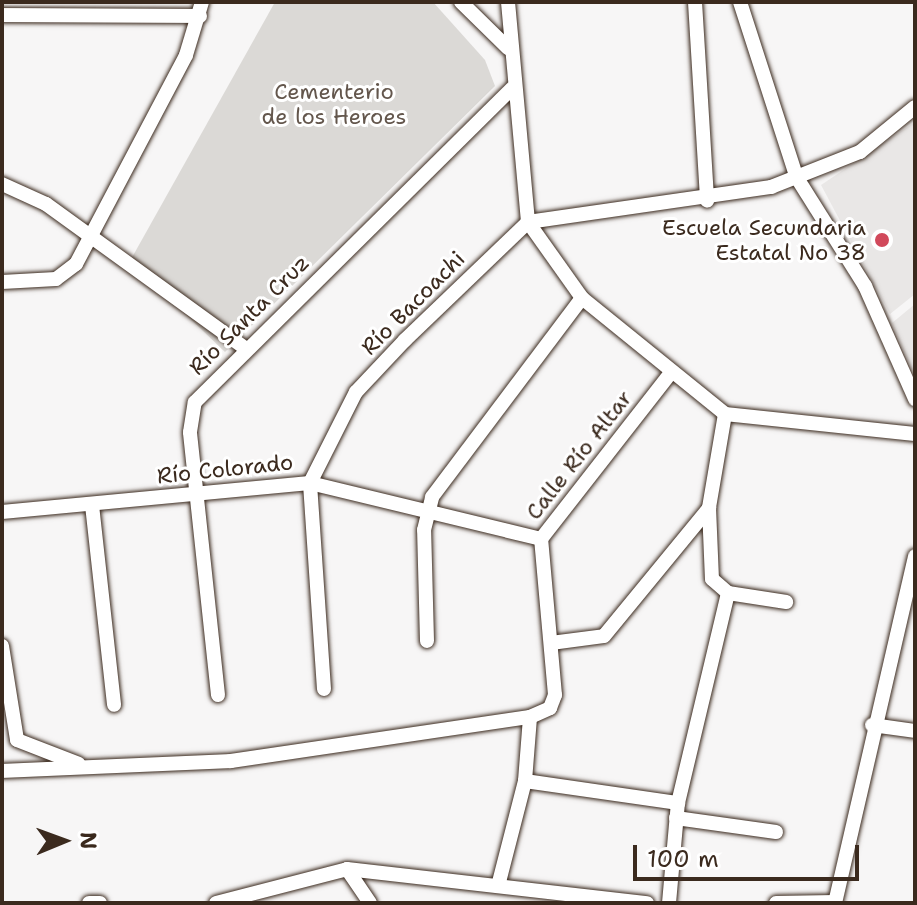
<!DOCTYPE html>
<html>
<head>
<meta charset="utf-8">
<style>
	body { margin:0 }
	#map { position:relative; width:917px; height:905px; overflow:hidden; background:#f7f6f6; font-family:"Shantell Sans",sans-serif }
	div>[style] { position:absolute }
	.built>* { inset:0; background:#e9e7e6 }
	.green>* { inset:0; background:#dbd9d6 }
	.roads { filter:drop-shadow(0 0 2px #3b2a1e) drop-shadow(0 0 2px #3b2a1e) }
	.minor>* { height:14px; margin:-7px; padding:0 7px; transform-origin:7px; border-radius:7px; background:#fff }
	.dots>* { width:22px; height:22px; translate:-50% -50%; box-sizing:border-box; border:4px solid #fff; border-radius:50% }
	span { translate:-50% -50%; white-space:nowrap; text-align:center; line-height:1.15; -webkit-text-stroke:6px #fff; paint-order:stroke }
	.park-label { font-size:22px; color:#63564c }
	.poi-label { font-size:22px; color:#3b2a1e }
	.right { translate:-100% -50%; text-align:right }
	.street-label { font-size:22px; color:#3b2a1e }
	.frame { position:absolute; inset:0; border:4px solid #3b2a1e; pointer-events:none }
	.north { position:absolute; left:24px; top:801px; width:80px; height:80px; -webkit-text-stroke:6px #fff; paint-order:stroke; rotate:89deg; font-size:22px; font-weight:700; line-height:32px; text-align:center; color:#3b2a1e }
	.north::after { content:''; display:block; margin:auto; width:28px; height:36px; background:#3b2a1e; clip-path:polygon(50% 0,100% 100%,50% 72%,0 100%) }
	.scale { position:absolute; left:633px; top:845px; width:226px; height:36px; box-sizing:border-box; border:4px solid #3b2a1e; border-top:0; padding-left:10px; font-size:24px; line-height:28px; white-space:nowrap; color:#3b2a1e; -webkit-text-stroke:6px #fff; paint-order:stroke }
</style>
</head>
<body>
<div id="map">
	<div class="built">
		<div style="clip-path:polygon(915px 122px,915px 294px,890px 314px,821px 185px)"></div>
		<div style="clip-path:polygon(915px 304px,915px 376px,892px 323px)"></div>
	</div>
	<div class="green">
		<div style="clip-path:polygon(275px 2px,433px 2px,485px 60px,495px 86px,225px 352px,130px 261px)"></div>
	</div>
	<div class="roads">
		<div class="minor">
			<div style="left:461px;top:2px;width:66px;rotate:44.4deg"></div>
			<div style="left:508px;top:2px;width:221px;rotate:84.8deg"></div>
			<div style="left:528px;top:222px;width:93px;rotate:54.6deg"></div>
			<div style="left:582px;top:298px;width:184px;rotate:39deg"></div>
			<div style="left:725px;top:414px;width:191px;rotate:6deg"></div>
			<div style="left:695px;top:2px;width:199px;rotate:86.5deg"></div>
			<div style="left:740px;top:2px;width:185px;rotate:72.1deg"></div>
			<div style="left:797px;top:178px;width:128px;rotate:57.8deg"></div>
			<div style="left:865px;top:286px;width:124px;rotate:66.1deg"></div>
			<div style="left:2px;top:15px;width:198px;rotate:0.3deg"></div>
			<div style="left:2px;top:184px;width:48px;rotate:24.4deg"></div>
			<div style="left:46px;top:204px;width:247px;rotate:35.9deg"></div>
			<div style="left:2px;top:282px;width:54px;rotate:-3.2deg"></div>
			<div style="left:56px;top:279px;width:25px;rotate:-37deg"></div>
			<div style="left:76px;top:264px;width:236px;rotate:-62.2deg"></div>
			<div style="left:186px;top:55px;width:55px;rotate:-73.2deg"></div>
			<div style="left:725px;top:414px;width:95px;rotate:99.7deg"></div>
			<div style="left:709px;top:508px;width:71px;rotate:87.6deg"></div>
			<div style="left:712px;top:579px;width:21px;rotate:41deg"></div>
			<div style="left:728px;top:593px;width:59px;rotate:8.8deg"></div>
			<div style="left:92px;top:505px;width:201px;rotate:83.7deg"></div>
			<div style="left:2px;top:512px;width:309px;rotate:-5.4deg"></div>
			<div style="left:310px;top:483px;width:238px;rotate:13.6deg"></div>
			<div style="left:427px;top:641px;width:111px;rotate:-91.5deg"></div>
			<div style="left:424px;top:530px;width:34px;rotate:-76deg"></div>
			<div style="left:432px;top:497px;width:249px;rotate:-53deg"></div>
			<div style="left:551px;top:643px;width:53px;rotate:-7.5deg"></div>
			<div style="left:604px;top:636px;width:166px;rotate:-50.6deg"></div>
			<div style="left:2px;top:646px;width:95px;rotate:80.9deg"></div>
			<div style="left:17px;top:740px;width:66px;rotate:21.2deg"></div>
			<div style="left:324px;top:689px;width:206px;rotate:-93.9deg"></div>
			<div style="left:310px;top:483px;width:102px;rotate:-63.2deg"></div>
			<div style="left:356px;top:392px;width:71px;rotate:-46.7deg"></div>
			<div style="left:405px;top:340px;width:170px;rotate:-43.8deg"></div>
			<div style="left:528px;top:222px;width:246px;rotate:-8.2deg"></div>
			<div style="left:771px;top:187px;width:96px;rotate:-21.5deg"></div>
			<div style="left:860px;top:152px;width:71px;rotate:-39.3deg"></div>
			<div style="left:218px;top:695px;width:264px;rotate:-96.1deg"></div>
			<div style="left:190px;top:432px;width:30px;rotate:-81deg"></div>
			<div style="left:195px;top:402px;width:446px;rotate:-44.7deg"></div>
			<div style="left:872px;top:725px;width:43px;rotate:7.9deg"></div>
			<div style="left:2px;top:771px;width:229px;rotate:-2.5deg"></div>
			<div style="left:231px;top:761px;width:302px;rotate:-8.4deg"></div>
			<div style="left:525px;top:781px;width:155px;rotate:8.2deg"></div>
			<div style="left:676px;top:818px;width:101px;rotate:8deg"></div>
			<div style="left:347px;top:869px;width:41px;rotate:55.9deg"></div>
			<div style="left:498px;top:886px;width:108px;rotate:-75.6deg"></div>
			<div style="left:525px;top:781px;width:64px;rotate:-85.5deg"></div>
			<div style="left:530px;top:717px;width:22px;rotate:-24deg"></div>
			<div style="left:550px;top:708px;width:14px;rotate:-69deg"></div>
			<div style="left:555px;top:695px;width:157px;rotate:-95.1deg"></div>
			<div style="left:541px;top:539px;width:209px;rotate:-52deg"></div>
			<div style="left:89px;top:903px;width:11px"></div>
			<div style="left:216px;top:903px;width:135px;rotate:-14.5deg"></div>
			<div style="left:347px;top:869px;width:302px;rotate:6.5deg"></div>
			<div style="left:669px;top:903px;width:100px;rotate:-84.9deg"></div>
			<div style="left:678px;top:803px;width:216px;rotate:-76.6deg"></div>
			<div style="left:776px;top:903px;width:59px;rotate:-1deg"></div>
			<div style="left:835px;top:903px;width:356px;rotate:-77deg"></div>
		</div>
	</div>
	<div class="dots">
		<div style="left:882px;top:240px;background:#d1495b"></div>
	</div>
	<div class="park-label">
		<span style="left:334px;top:104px">Cementerio<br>de los Heroes</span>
	</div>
	<div class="poi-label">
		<span class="right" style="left:866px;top:240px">Escuela Secundaria<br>Estatal No 38</span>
	</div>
	<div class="street-label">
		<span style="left:413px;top:303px;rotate:-45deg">Río Bacoachi</span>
		<span style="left:249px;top:315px;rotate:-45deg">Río Santa Cruz</span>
		<span style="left:579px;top:455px;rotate:-52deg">Calle Río Altar</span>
		<span style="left:225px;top:469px;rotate:-6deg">Río Colorado</span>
	</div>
	<div class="frame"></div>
	<div class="north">N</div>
	<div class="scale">100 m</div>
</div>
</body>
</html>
